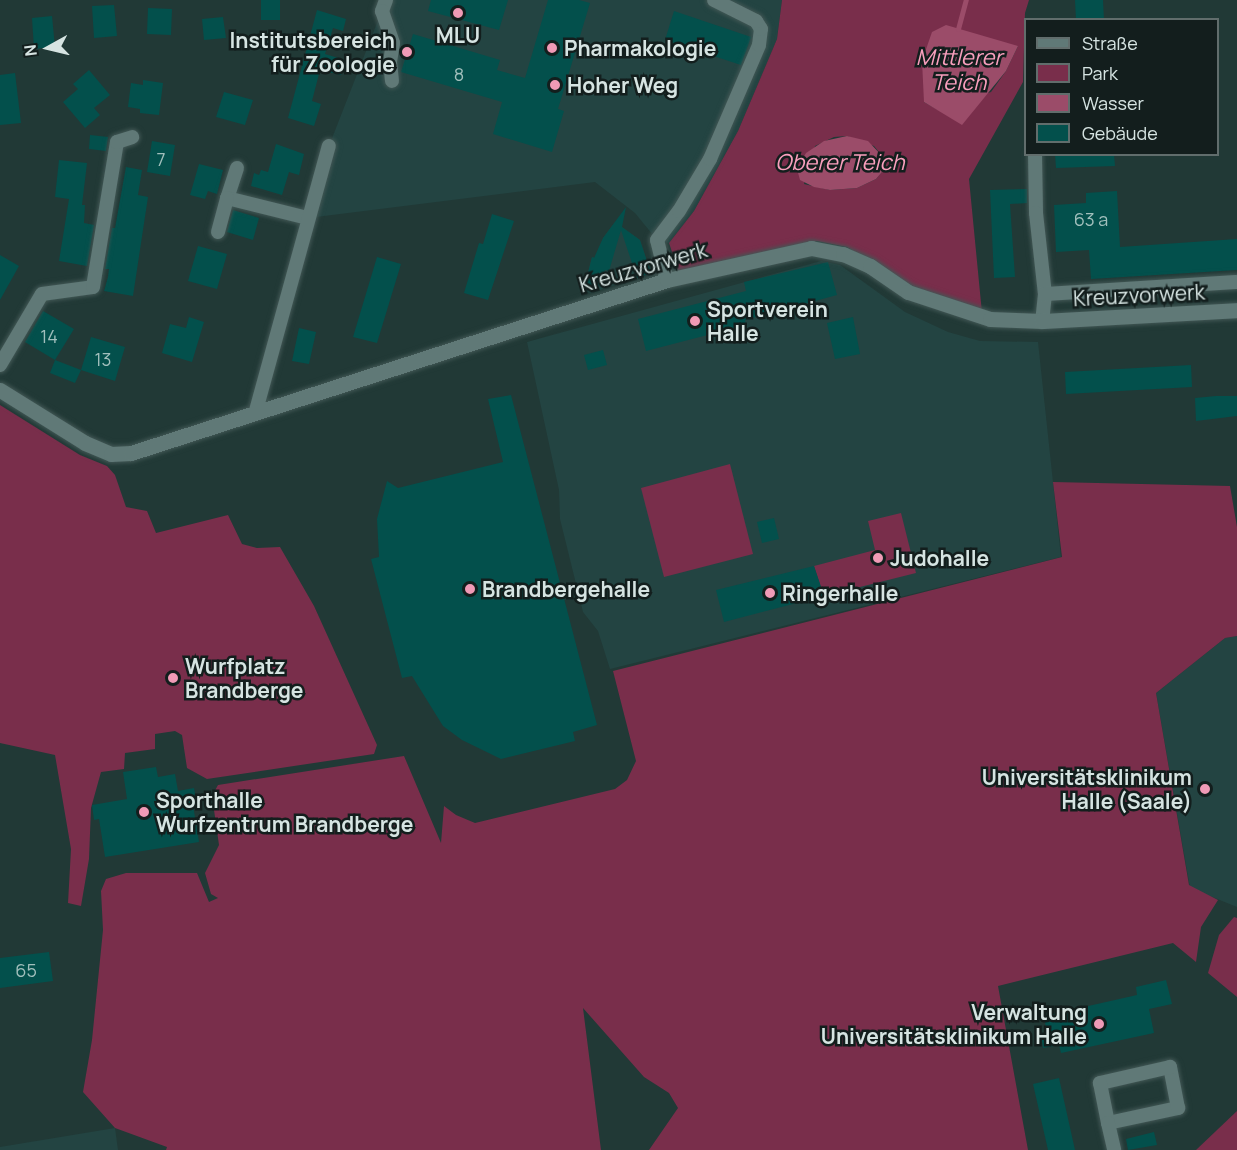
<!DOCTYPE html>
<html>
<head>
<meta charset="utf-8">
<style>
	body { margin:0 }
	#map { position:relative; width:1237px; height:1150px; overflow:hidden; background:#213936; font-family:Manrope,sans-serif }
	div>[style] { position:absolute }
	.built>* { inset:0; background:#234442 }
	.green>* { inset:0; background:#792e4b }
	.water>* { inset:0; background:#9b4c69 }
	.stream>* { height:4.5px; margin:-2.25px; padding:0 2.25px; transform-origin:2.25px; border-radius:2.25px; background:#9b4c69 }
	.building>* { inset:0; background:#03504c }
	.roads { filter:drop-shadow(0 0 2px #425755) drop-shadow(0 0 2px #425755) }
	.minor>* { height:14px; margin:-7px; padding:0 7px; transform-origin:7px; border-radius:7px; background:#607977 }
	.tertiary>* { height:15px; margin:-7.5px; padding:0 7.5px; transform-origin:7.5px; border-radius:7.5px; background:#607977 }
	.dots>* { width:16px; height:16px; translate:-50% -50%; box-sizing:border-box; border:3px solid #131e1d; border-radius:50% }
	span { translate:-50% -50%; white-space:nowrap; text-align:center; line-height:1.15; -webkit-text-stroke:5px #131e1d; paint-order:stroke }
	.number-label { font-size:18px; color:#a1bfbc }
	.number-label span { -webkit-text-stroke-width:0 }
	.poi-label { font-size:21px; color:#d6e4e2; font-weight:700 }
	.right { translate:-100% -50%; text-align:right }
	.left { translate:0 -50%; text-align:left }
	.street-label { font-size:21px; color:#d6e4e2 }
	.water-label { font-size:22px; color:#f99fbd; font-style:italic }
	.legend { position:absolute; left:1024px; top:18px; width:195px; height:138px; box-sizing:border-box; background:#131e1d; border:2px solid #616d6c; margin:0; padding:8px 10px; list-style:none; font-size:18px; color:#d6e4e2 }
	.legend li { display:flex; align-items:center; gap:12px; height:30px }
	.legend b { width:30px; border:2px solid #616d6c }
	.north { position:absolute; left:18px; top:18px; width:60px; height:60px; -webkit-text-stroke:4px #131e1d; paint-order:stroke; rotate:262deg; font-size:16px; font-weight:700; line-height:24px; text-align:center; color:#d6e4e2 }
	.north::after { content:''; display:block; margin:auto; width:21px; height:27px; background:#d6e4e2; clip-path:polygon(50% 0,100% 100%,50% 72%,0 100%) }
</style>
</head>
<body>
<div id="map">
	<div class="built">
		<div style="clip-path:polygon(386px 0,782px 0,777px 39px,738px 131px,694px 211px,669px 243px,657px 240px,635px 213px,595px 182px,308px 218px,329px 146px)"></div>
		<div style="clip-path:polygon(615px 222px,640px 240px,651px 273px,591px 293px,583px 291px,592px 257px,595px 258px,603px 238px)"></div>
		<div style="clip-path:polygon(821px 261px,840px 265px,905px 312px,948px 332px,980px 341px,1038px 342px,1061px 557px,610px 669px,598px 631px,583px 612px,560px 519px,559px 490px,527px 342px)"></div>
		<div style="clip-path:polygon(1237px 636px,1237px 907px,1190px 888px,1156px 693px,1225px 638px)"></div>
		<div style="clip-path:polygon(115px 1128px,118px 1150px,0 1150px,0 1147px)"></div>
	</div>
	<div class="green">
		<div style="clip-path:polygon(evenodd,782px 0,1029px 0,1025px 13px,1023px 82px,969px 179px,982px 313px,918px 291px,847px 247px,817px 241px,679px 273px,669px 243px,694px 211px,738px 131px,777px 39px,782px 0,1018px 46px,1006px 71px,991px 92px,938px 110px,924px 102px,1018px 46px,782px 0,847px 136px,874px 146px,883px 157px,882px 172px,876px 179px,857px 188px,830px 190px,804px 184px,815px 146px,834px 137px,847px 136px)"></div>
		<div style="clip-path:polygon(0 405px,80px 455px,107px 466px,115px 475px,126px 507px,147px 511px,156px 533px,228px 515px,242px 544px,257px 548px,280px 547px,314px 606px,377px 745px,374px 754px,207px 779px,187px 768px,182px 735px,175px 731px,155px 734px,155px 749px,125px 753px,124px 769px,101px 772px,91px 808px,89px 859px,81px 906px,68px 903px,71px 849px,55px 755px,0 743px)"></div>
		<div style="clip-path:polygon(730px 464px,753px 554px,664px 577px,641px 488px)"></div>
		<div style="clip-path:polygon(1053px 482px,1230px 486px,1237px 527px,1237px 636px,1225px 638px,1156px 693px,1189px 885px,1218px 900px,1201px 927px,1196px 962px,1173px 943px,998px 986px,1028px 1150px,649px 1150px,678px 1108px,669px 1093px,644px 1077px,583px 1008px,601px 1150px,166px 1150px,167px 1147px,115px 1128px,83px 1092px,92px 1040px,103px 930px,101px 891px,106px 879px,126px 873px,197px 873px,209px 902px,218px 898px,211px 894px,205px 873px,219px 845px,212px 796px,218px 785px,404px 756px,441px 843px,444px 806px,456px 815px,475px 823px,615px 789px,627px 780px,636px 761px,613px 671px,1062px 557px)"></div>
		<div style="clip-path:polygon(901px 513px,916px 573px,824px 596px,814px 566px,875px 550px,868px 521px)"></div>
		<div style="clip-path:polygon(1234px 917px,1237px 918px,1237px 997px,1208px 973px,1219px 935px)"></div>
		<div style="clip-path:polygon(1237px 1111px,1237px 1150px,1196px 1150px)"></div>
	</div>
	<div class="water">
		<div style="clip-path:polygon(946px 25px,1018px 46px,1006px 71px,962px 125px,924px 102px,922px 61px,932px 32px)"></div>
		<div style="clip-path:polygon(847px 136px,868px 141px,883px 157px,882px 172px,876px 179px,857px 188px,830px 190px,814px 187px,800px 180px,797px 169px,806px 153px,824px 141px)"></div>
	</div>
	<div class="stream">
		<div style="left:958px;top:29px;width:30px;rotate:-75deg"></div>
	</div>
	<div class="building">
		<div style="clip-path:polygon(261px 0,280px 0,280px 20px,261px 20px)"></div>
		<div style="clip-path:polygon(431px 0,508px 0,499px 30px,428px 11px)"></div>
		<div style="clip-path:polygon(548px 0,579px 0,590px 3px,558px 109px,564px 111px,552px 152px,493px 134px,502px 102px,401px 72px,413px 34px,500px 60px,497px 70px,525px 78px)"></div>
		<div style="clip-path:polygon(1075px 0,1103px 0,1104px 20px,1076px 20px)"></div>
		<div style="clip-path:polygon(114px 5px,117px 36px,94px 38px,92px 6px)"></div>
		<div style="clip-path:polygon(148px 8px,172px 9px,171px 35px,147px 34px)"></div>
		<div style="clip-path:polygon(317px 10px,346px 19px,343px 31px,333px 28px,325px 54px,345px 60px,341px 75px,320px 70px,312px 101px,321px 104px,314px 126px,288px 118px)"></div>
		<div style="clip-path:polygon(674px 11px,751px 37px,741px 65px,665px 40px)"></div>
		<div style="clip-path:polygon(52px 16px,55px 47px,34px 49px,32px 18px)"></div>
		<div style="clip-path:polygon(223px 17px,226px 38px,204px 40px,202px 19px)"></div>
		<div style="clip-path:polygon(89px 70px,110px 95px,94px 108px,100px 115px,85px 128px,63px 102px,78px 89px,73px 84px)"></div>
		<div style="clip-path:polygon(15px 73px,21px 123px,0 125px,0 75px)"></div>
		<div style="clip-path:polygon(143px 80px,163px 83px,159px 115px,140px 113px,140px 109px,128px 107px,131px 83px,143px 85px)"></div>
		<div style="clip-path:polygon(224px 92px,253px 100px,245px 125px,216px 117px)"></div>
		<div style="clip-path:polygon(90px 135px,108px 137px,106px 151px,89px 149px)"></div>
		<div style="clip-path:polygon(152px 141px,175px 145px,170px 176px,147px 172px)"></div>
		<div style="clip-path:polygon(276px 144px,304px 154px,299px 175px,289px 172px,282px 195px,251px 186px,254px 173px,259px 175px,261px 170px,268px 172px)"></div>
		<div style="clip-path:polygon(1055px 154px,1114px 154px,1115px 166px,1056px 168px)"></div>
		<div style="clip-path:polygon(59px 160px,87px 163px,82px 205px,85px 205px,84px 223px,94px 225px,87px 266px,59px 261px,69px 199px,55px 197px)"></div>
		<div style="clip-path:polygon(199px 164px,223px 170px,217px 194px,208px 191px,205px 199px,190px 195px)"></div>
		<div style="clip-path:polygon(126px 167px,142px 170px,138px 195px,148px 197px,133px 296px,104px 291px,108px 277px,109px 269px,105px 269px,112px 228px,115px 228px)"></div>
		<div style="clip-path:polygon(1027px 189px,1027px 203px,1010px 204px,1015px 277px,994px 278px,990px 190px)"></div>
		<div style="clip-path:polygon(1117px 191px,1120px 247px,1237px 239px,1237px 270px,1091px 279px,1089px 250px,1056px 252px,1054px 205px,1086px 203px,1086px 193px)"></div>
		<div style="clip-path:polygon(626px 207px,622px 227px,640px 240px,651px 273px,637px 278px,621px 230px,609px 271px,605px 270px,598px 289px,585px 285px,592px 257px,594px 258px,603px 238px)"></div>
		<div style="clip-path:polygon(233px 210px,259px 218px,253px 240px,227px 232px)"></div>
		<div style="clip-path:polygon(492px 214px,514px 221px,488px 300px,464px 293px,479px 243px,483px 244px)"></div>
		<div style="clip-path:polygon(198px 246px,227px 254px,217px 289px,188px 281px)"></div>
		<div style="clip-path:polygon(0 255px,19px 266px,0 300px)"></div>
		<div style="clip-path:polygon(377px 257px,401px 264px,377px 343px,353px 337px)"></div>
		<div style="clip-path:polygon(828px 262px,837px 295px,745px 320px,746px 325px,646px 351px,638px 319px,746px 291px,744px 282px)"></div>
		<div style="clip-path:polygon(43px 311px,74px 329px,55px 360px,25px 342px)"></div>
		<div style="clip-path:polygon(189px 317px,204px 322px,192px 362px,162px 353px,170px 324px,186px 328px)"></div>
		<div style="clip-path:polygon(853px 317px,860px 354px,835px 359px,827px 323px)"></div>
		<div style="clip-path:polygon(299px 328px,316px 332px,309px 364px,292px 361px)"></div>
		<div style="clip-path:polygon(91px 337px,125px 347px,115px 381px,81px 370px)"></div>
		<div style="clip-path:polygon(603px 350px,607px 365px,588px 370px,584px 355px)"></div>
		<div style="clip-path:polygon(55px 360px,81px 370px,75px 383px,50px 373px)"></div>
		<div style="clip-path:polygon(1191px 365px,1192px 387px,1066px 394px,1065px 372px)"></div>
		<div style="clip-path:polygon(511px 395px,597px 725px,573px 732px,575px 741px,501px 759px,462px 740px,443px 726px,412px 676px,402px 678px,371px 559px,379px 557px,377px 519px,387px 481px,398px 488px,503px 462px,488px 399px)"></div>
		<div style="clip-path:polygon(1216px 396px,1237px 396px,1237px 416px,1196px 421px,1195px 398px)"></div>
		<div style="clip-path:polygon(774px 518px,779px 539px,762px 543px,757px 522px)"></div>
		<div style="clip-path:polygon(814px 566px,824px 596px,724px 622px,716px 590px)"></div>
		<div style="clip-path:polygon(156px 767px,158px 777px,175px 774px,178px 791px,194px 788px,197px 804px,193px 805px,199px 842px,105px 857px,99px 819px,94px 820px,92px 805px,127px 799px,123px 772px)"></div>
		<div style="clip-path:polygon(49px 952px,53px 981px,0 988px,0 958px)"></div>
		<div style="clip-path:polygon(1166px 980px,1172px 1004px,1149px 1009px,1154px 1033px,1061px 1053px,1059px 1045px,1043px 1048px,1041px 1035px,1047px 1034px,1044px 1016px,1137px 995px,1136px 987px)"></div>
		<div style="clip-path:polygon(1059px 1078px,1075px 1150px,1048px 1150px,1033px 1084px)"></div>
		<div style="clip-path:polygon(1154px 1132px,1157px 1145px,1128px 1150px,1126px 1139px)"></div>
	</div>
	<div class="roads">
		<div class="minor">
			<div style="left:386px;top:0;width:12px;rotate:110deg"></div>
			<div style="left:382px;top:11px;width:34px;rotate:71deg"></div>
			<div style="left:393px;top:43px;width:19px;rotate:99deg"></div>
			<div style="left:390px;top:62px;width:19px;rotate:84deg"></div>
			<div style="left:1035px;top:154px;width:59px;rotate:89deg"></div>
			<div style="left:1036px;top:213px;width:81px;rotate:83.7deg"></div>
			<div style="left:1045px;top:294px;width:27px;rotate:96deg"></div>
			<div style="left:237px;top:168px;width:32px;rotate:108deg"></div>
			<div style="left:227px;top:198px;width:83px;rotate:13.9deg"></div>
			<div style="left:218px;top:232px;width:35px;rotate:-75deg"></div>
			<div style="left:667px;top:280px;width:41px;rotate:-104deg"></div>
			<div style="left:657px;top:240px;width:36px;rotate:-53deg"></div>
			<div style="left:679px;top:211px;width:61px;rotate:-59.2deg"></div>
			<div style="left:710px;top:159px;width:124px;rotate:-66.7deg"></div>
			<div style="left:759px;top:45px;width:16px;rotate:-83deg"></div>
			<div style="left:761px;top:29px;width:9px;rotate:-122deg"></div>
			<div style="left:756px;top:21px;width:47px;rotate:-153.4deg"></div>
			<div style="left:1045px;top:294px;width:192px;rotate:-3.6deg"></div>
			<div style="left:0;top:365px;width:82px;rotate:-59.4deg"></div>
			<div style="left:42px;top:294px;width:51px;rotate:-7.8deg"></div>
			<div style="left:93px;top:287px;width:147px;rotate:-80.6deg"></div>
			<div style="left:117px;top:142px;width:16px;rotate:-18deg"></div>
			<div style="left:255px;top:414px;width:278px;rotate:-74.6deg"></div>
			<div style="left:1108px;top:1123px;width:72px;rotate:-12.1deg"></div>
			<div style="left:1178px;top:1108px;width:42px;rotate:-101deg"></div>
			<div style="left:1170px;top:1067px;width:72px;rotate:167.1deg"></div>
			<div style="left:1100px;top:1083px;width:41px;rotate:78.7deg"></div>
			<div style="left:1108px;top:1123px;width:28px;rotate:77deg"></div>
		</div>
		<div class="tertiary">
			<div style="left:0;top:390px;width:100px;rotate:31.9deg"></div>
			<div style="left:85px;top:443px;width:28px;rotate:23deg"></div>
			<div style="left:111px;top:454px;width:20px;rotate:-3deg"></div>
			<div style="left:131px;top:453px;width:563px;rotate:-17.89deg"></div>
			<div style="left:667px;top:280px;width:148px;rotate:-12.5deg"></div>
			<div style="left:811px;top:248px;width:33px;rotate:11deg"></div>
			<div style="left:843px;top:254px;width:30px;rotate:24deg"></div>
			<div style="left:870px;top:266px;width:46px;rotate:34.4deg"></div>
			<div style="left:908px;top:292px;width:86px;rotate:18.2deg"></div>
			<div style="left:990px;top:319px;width:52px;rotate:2.2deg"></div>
			<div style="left:1042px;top:321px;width:195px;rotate:-3.2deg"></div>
		</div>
	</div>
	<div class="dots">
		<div style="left:458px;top:13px;background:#f09ab6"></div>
		<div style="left:552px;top:48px;background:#f09ab6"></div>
		<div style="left:407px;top:52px;background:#f09ab6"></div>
		<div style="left:555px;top:85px;background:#f09ab6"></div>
		<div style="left:695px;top:321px;background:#f09ab6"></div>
		<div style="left:878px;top:558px;background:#f09ab6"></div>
		<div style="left:470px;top:589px;background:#f09ab6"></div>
		<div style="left:770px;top:593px;background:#f09ab6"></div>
		<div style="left:173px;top:678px;background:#f09ab6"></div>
		<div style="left:1205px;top:789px;background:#f09ab6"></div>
		<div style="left:144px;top:812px;background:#f09ab6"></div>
		<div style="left:1099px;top:1024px;background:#f09ab6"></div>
	</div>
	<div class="number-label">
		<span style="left:459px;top:74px">8</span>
		<span style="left:161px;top:159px">7</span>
		<span style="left:1091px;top:219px">63 a</span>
		<span style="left:49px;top:336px">14</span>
		<span style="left:103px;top:359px">13</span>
		<span style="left:26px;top:970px">65</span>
	</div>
	<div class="poi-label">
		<span style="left:458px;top:35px">MLU</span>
		<span class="right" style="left:395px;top:52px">Institutsbereich<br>für Zoologie</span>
		<span class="left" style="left:564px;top:48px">Pharmakologie</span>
		<span class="left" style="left:567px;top:85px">Hoher Weg</span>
		<span class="left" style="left:707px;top:321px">Sportverein<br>Halle</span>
		<span class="left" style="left:890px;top:558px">Judohalle</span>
		<span class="left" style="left:482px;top:589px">Brandbergehalle</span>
		<span class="left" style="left:782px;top:593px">Ringerhalle</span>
		<span class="left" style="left:185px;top:678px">Wurfplatz<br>Brandberge</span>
		<span class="right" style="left:1192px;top:789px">Universitätsklinikum<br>Halle (Saale)</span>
		<span class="left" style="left:156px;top:812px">Sporthalle<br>Wurfzentrum Brandberge</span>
		<span class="right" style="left:1087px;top:1024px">Verwaltung<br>Universitätsklinikum Halle</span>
	</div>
	<div class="street-label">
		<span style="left:643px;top:267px;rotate:-16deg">Kreuzvorwerk</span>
		<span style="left:1139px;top:295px;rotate:-3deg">Kreuzvorwerk</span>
	</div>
	<div class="water-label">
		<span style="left:959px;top:70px">Mittlerer<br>Teich</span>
		<span style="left:840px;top:163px">Oberer Teich</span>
	</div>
	<ul class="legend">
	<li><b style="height:8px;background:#607977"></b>Straße</li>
	<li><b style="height:16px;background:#792e4b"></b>Park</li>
	<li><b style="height:16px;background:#9b4c69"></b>Wasser</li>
	<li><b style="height:16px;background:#03504c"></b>Gebäude</li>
	</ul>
	<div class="north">N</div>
</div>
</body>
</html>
